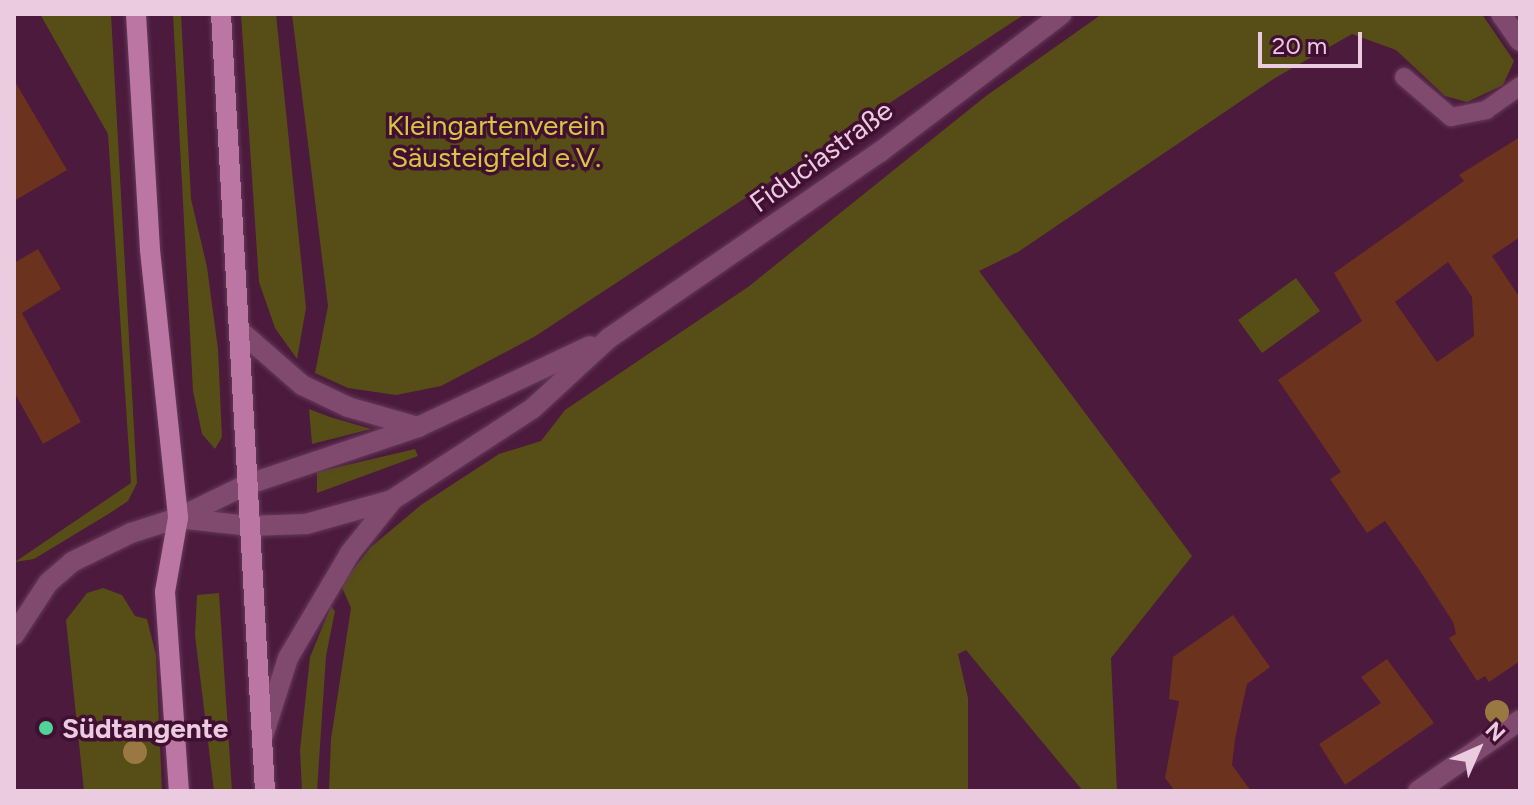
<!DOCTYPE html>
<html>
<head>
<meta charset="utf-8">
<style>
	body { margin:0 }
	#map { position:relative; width:1534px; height:805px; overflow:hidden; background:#4b1a3d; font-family:Figtree,sans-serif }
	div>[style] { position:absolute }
	.green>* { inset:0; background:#564e16 }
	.building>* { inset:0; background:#6b321d }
	.roads { filter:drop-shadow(0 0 2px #643a58) drop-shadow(0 0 2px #643a58) }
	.service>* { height:18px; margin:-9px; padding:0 9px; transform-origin:9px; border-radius:9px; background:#804a6e }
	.minor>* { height:20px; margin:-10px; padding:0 10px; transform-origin:10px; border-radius:10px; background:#804a6e }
	.secondary>* { height:20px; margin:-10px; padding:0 10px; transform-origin:10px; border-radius:10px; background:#804a6e }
	.primary>* { height:20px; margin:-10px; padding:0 10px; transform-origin:10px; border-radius:10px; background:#bb76a4 }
	.trees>* { width:24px; height:24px; margin:-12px; border-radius:50%; background:#997841 }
	.dots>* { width:22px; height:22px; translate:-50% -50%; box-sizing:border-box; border:4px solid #400f32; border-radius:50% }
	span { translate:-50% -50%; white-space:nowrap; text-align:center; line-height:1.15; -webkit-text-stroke:7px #400f32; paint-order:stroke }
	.park-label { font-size:28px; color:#d8c544 }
	.street-label { font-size:28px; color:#ebcbdf }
	.poi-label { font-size:28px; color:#ebcbdf; font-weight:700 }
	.left { translate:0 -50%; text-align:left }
	.frame { position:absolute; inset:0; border:16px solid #ebcbdf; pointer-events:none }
	.north { position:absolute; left:1438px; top:709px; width:80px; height:80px; -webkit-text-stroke:6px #400f32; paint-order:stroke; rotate:45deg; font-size:22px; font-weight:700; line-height:32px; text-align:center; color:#ebcbdf }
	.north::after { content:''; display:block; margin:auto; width:28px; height:36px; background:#ebcbdf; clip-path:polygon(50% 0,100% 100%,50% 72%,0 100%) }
	.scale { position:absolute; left:1258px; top:32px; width:104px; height:36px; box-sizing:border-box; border:4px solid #ebcbdf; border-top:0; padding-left:10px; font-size:24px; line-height:28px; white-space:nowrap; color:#ebcbdf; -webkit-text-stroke:6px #400f32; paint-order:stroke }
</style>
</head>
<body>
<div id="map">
	<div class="green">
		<div style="clip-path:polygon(40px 14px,111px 14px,137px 483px,128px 501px,110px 513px,34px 559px,15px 562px,131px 483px,108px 134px)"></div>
		<div style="clip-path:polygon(173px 14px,181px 14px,191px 199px,207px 267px,218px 349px,222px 437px,215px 449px,202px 434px,193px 391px)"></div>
		<div style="clip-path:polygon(241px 14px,276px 14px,306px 308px,297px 359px,275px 328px,259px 282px)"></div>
		<div style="clip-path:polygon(292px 14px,1025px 14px,534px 337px,441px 386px,396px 395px,348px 388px,315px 373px,328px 306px)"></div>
		<div style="clip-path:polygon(1102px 14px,1482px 14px,1514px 61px,1503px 85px,1467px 102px,1445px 96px,1396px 50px,1352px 34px,1275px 78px,1018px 252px,979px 271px,1192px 556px,1111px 658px,1117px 791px,1083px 791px,966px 650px,958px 654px,968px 698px,968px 791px,329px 791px,331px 739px,351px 608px,341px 585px,371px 547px,421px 505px,499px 454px,541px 441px,565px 410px,748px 287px,986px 96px)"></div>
		<div style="clip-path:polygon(1296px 278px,1320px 311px,1262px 353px,1238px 320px)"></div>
		<div style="clip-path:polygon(309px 409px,330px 417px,371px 429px,312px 444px)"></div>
		<div style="clip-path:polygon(415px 449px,418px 456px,317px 493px,317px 472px)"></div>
		<div style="clip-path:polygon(103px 588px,122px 595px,135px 616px,147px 619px,156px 655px,162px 791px,84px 791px,66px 620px,87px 593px)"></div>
		<div style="clip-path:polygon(219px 593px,232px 791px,214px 791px,195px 635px,197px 595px)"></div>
		<div style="clip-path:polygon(331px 606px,335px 611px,326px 656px,317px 791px,302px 791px,300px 750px,310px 657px)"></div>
	</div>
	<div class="building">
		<div style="clip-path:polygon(14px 80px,67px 170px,14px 201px)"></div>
		<div style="clip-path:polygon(evenodd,1520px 137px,1520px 237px,1492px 256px,1520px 298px,1520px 661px,1489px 682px,1485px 676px,1477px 681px,1449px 638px,1456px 634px,1453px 622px,1420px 571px,1385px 521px,1367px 533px,1330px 479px,1341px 472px,1278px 380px,1362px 321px,1334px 273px,1464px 181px,1459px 175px,1520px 137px,1448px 262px,1472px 297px,1474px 336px,1437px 362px,1395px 302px,1448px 262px)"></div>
		<div style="clip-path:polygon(38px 249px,61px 289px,22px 313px,81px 422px,43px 444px,14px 392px,14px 263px)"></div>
		<div style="clip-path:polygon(1233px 615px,1270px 667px,1247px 684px,1235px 739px,1232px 765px,1251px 791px,1175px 791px,1165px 778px,1179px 701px,1169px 699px,1173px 657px)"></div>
		<div style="clip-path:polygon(1387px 659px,1434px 723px,1345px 785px,1319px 744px,1381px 703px,1361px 677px)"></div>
	</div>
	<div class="roads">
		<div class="service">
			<div style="left:1404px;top:77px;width:62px;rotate:40.4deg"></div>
			<div style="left:1451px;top:117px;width:36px;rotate:-11deg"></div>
			<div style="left:1486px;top:110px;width:42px;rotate:-35.2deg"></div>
		</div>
		<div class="minor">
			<div style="left:1501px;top:14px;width:33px;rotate:55deg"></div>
			<div style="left:14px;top:635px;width:62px;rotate:-56.8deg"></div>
			<div style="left:48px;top:583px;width:32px;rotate:-41deg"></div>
			<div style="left:72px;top:562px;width:66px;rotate:-26.2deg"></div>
			<div style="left:131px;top:533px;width:49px;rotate:-17.7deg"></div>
			<div style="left:1418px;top:791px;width:124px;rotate:-34.8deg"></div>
		</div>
		<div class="secondary">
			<div style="left:239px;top:330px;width:84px;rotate:41.1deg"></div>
			<div style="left:302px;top:385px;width:51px;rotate:25.6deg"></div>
			<div style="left:348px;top:407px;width:73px;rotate:15.9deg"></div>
			<div style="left:178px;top:518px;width:71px;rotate:6.4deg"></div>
			<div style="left:249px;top:526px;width:57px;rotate:-2deg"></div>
			<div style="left:306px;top:524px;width:89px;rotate:-15.6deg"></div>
			<div style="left:392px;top:500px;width:168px;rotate:-33.1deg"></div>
			<div style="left:533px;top:408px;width:103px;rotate:-42.6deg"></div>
			<div style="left:609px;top:338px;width:329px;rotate:-34.5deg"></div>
			<div style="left:880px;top:152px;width:228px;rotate:-37.2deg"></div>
			<div style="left:178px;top:518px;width:76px;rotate:-25.9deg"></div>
			<div style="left:246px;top:485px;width:182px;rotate:-18.6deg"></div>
			<div style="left:418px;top:427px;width:190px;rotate:-25.2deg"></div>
			<div style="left:263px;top:736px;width:82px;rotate:-72.2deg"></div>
			<div style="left:288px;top:658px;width:122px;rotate:-59.4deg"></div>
			<div style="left:350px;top:553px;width:64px;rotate:-51.3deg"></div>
		</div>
		<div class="primary">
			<div style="left:136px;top:14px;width:236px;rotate:86.6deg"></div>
			<div style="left:150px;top:250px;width:269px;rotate:84deg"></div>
			<div style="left:178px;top:518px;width:75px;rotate:100deg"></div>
			<div style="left:165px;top:592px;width:199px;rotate:86deg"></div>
			<div style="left:221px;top:14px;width:778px;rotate:86.76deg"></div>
		</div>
	</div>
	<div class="trees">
		<div style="left:1497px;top:712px"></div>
		<div style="left:135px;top:752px"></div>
	</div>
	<div class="dots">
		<div style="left:46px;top:728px;background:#50d398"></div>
	</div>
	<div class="park-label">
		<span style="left:496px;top:141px">Kleingartenverein<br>Säusteigfeld e.V.</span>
	</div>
	<div class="street-label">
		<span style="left:821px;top:156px;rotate:-36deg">Fiduciastraße</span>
	</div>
	<div class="poi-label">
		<span class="left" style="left:62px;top:728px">Südtangente</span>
	</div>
	<div class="frame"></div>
	<div class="north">N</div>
	<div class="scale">20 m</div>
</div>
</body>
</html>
